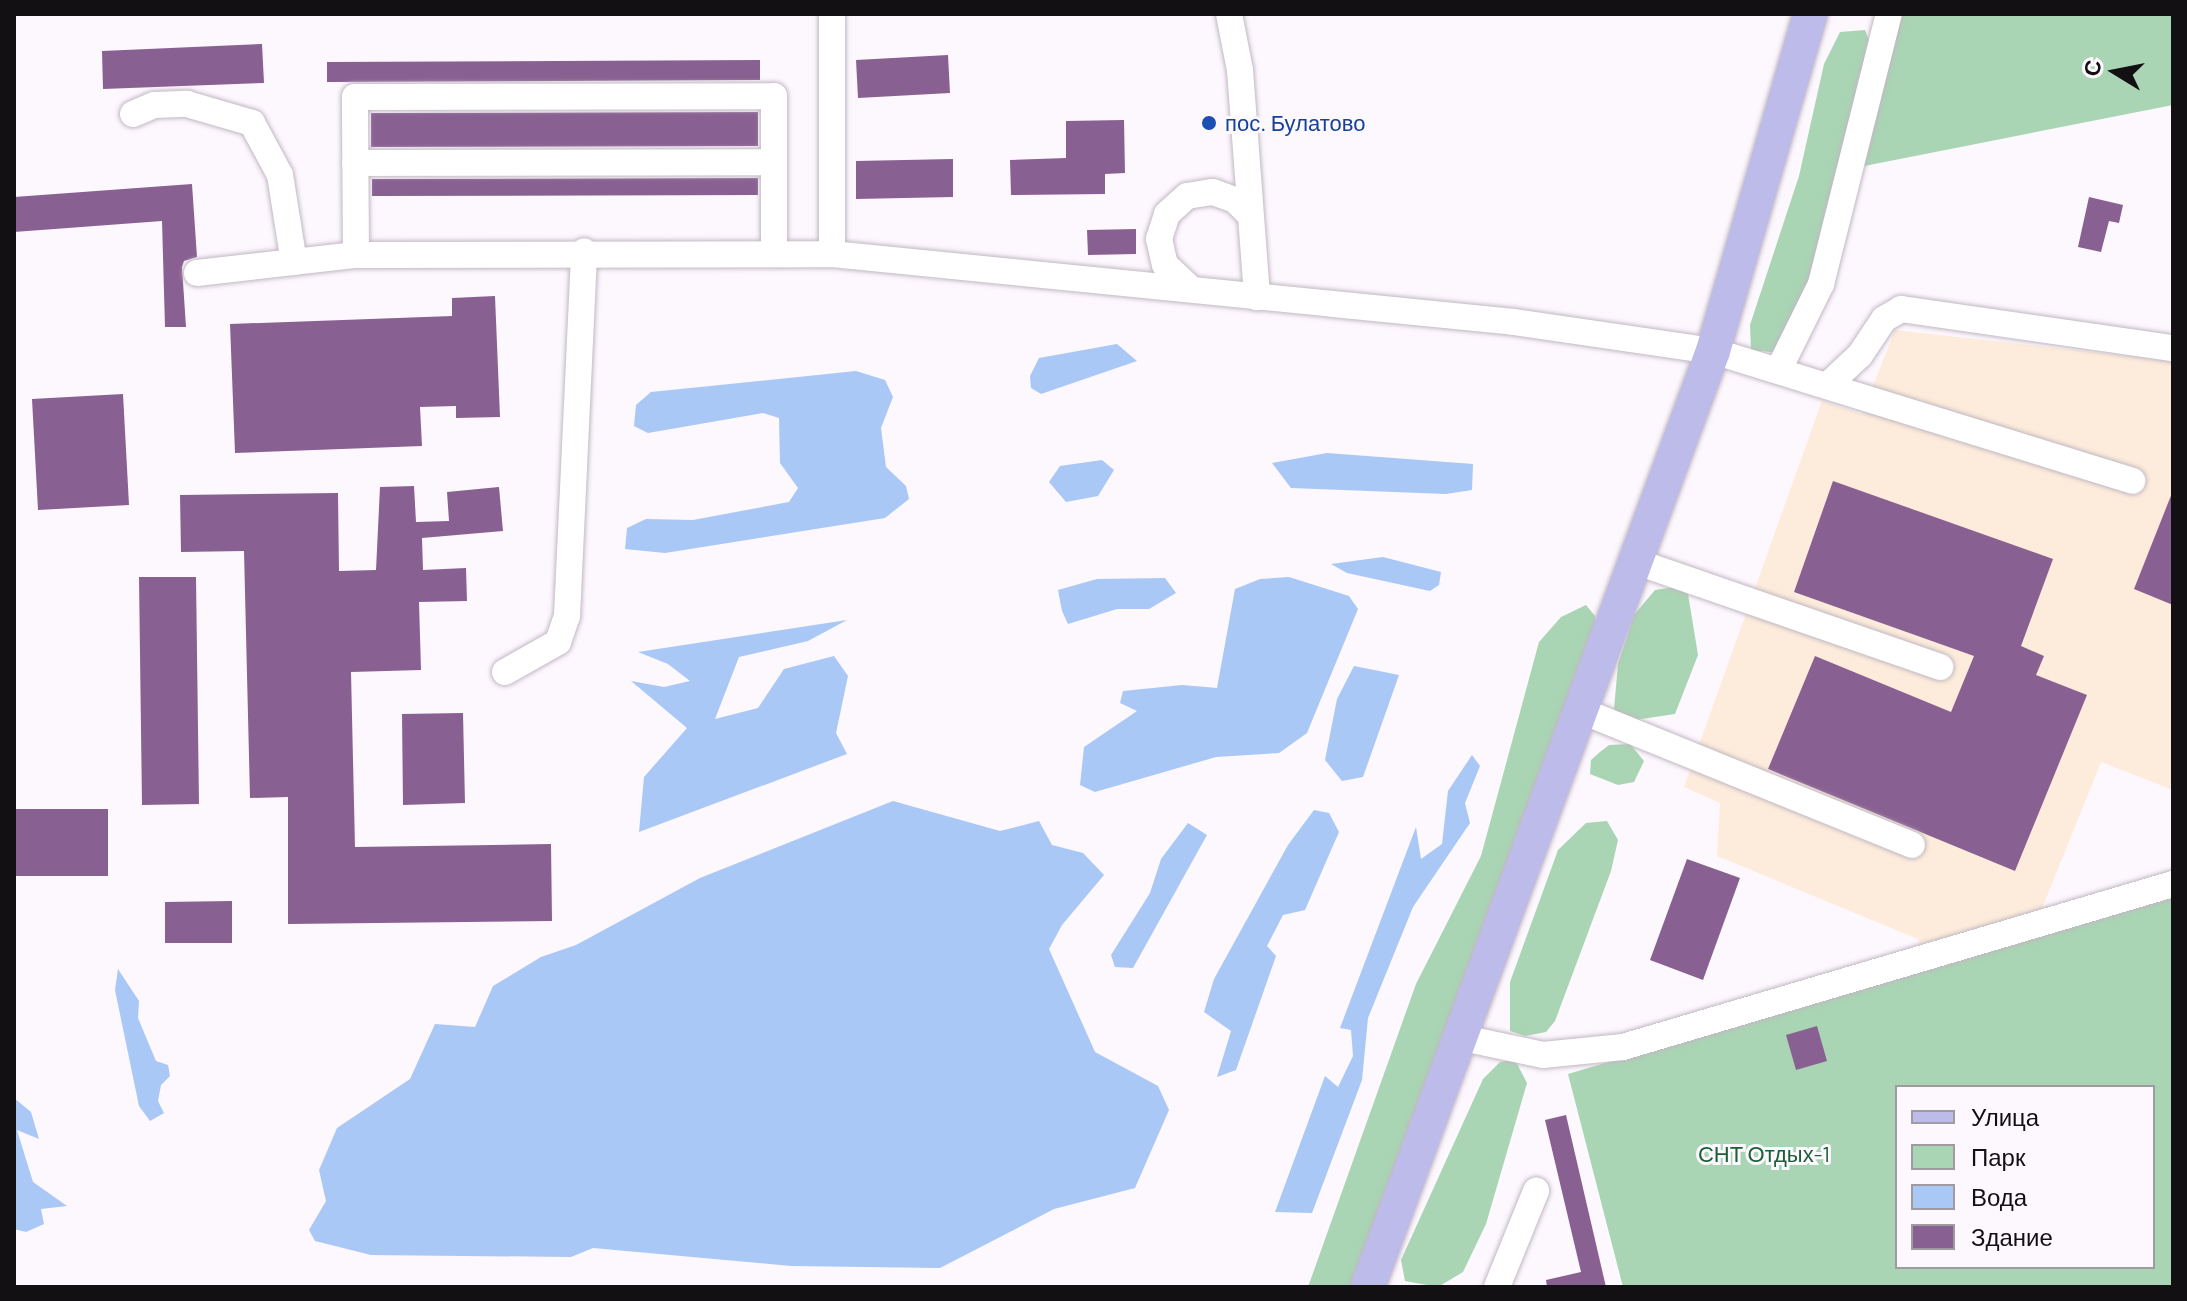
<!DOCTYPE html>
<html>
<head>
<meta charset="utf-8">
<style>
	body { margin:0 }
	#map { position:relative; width:2187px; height:1301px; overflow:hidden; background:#fdf7fe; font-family:Barlow,sans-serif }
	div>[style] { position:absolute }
	.industrial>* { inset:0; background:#fdecdb }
	.green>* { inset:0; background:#a9d5b4 }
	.water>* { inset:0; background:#a9c8f5 }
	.building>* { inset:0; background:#896092 }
	.roads { filter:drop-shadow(0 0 2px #c1b8c2) drop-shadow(0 0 2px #c1b8c2) }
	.minor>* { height:26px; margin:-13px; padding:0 13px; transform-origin:13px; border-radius:13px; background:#fff }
	.major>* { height:34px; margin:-17px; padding:0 17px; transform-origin:17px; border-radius:17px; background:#bcbbea }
	.dots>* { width:22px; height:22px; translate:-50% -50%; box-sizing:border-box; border:4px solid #fdf7fe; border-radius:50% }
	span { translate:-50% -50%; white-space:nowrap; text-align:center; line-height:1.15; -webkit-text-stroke:6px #fdf7fe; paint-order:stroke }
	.transit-label { font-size:22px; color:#164399 }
	.left { translate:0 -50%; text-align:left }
	.park-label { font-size:22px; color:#1b6036 }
	.frame { position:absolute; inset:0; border:16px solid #131014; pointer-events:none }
	.legend { position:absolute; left:1895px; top:1085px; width:260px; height:184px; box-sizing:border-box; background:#fdf7fe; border:2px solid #9f9ba0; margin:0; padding:10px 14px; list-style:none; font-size:24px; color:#131014 }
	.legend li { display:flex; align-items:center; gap:16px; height:40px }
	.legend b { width:40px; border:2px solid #9f9ba0 }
	.north { position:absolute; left:2075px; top:32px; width:80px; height:80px; -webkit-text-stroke:6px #fdf7fe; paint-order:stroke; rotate:280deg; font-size:22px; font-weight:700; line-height:32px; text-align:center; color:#131014 }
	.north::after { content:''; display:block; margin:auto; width:28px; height:36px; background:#131014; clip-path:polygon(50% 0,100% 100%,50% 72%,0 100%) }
</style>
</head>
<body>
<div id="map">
	<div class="industrial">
		<div style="clip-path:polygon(1895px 330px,2173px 361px,2173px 790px,2101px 762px,2039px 916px,1922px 950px,1918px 939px,1717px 856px,1720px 803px,1684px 787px,1822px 401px,1862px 414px)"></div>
	</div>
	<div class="green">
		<div style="clip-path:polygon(1876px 14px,2173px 14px,2173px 105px,1839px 171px,1810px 288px,1779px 353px,1751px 350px,1750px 325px,1799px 176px,1824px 64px,1840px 32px,1865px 30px,1869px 40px)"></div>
		<div style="clip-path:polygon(1675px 587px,1688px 594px,1698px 655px,1675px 714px,1628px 721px,1614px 709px,1618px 664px,1634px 615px,1655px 590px)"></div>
		<div style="clip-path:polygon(1586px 605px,1595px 616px,1597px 642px,1357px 1287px,1308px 1287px,1416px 984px,1481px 856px,1539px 642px,1561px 617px)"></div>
		<div style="clip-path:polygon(1630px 744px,1644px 761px,1634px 782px,1618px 785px,1590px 774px,1591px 760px,1600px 752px,1609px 745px)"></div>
		<div style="clip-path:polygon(1607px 821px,1618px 840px,1611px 871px,1555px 1021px,1546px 1032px,1525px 1036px,1510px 1031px,1510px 982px,1558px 850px,1586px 823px)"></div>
		<div style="clip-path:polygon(evenodd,2173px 894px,2173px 1287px,1623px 1287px,1568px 1074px,2173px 894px,1897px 1087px,2153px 1087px,2153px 1267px,1897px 1267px,1897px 1087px)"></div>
		<div style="clip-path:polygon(1515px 1060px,1527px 1083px,1486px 1224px,1463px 1272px,1438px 1287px,1405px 1281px,1401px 1260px,1483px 1079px,1500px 1062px)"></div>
	</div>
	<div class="water">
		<div style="clip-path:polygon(1117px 344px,1137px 361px,1041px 394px,1031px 388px,1030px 376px,1039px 358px)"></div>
		<div style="clip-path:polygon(856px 371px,885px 380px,893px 397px,881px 428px,886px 467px,906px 486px,909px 499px,885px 518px,665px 553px,625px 549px,627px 528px,646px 519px,693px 520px,789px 502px,798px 488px,780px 463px,779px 418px,763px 413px,648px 433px,634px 426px,636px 405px,651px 392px)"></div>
		<div style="clip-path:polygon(1327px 453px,1473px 464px,1472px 490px,1446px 494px,1291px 488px,1272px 463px)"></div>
		<div style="clip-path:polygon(1102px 460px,1114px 470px,1098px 496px,1066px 502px,1049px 482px,1060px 466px)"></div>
		<div style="clip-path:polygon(1383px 557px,1441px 572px,1439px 585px,1430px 591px,1347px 573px,1331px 564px)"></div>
		<div style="clip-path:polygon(1289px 577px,1349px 596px,1358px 609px,1307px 733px,1279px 753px,1216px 757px,1095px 792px,1080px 785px,1084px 747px,1137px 711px,1120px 703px,1123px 691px,1182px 685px,1217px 688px,1235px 589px,1260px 579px)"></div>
		<div style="clip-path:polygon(1165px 578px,1176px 593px,1149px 609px,1117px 609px,1068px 624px,1062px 611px,1058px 590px,1097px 579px)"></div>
		<div style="clip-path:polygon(847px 620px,808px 641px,739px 657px,715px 719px,758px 708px,784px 669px,834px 656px,848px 676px,836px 733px,847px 754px,639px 832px,644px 777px,687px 728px,631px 681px,664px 687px,690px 681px,668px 664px,638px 652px)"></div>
		<div style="clip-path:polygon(1354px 666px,1399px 675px,1363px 777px,1342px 781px,1325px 760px,1337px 699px)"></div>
		<div style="clip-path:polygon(1472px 755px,1480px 766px,1465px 803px,1470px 823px,1413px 907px,1368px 1018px,1362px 1080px,1312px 1213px,1275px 1212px,1325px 1076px,1338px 1087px,1353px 1056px,1351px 1030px,1340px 1028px,1416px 827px,1421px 859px,1442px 844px,1448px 791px)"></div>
		<div style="clip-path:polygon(893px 801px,1000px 831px,1039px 821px,1052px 845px,1083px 853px,1104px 875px,1062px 925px,1049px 949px,1095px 1052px,1158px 1086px,1169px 1110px,1135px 1188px,1054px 1209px,940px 1268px,791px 1266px,593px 1248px,571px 1257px,371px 1255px,315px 1241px,309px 1230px,326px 1201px,319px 1170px,337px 1128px,410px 1079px,435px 1024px,475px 1027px,493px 986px,541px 957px,576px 945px,700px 878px)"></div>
		<div style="clip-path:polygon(1314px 810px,1329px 813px,1339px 832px,1305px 910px,1283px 915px,1267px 946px,1276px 956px,1236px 1070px,1217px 1077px,1231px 1031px,1204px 1012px,1214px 979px,1288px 845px)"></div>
		<div style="clip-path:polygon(1188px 823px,1207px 835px,1133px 968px,1115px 967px,1111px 955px,1150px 893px,1161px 859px)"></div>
		<div style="clip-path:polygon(118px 969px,139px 1001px,138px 1018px,156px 1061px,168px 1065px,170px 1076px,161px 1085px,158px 1101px,164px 1113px,150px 1121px,139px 1106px,115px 990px)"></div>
		<div style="clip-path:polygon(14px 1098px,31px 1112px,39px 1139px,17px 1130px,33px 1182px,67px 1206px,41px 1209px,44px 1224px,26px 1232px,14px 1229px)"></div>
	</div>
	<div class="building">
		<div style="clip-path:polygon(262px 44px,264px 83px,103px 89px,102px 51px)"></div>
		<div style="clip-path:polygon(948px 55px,950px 93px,858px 98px,856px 60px)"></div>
		<div style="clip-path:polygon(760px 60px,760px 80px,327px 82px,327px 62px)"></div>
		<div style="clip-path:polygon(758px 112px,758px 146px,371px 147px,371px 113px)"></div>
		<div style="clip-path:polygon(1124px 120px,1125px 173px,1105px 174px,1105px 194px,1011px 195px,1010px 160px,1066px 158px,1066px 121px)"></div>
		<div style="clip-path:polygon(953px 159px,953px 197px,856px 199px,856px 161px)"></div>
		<div style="clip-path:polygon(758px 178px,758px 195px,372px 196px,372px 179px)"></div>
		<div style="clip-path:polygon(192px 184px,197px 257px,184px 261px,182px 267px,186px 327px,165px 327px,162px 221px,14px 232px,14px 197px)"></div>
		<div style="clip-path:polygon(2089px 197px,2123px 205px,2119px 223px,2109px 221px,2101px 252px,2078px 247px)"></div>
		<div style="clip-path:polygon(1136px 229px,1136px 254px,1088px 255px,1087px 230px)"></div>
		<div style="clip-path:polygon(495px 296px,500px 417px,456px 418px,456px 406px,420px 407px,422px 446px,235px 453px,230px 324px,452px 316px,452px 298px)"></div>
		<div style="clip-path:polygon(123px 394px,129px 505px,38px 510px,32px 399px)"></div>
		<div style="clip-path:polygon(1833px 481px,2053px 559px,2021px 646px,2044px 656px,2036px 675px,2087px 695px,2015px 871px,1768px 769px,1815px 656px,1951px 712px,1974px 656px,1794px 592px)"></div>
		<div style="clip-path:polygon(414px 486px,416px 522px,449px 521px,447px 492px,499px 487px,503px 531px,422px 538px,423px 570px,466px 568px,467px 601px,419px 602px,421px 670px,351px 672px,355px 847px,551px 844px,552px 921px,288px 924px,288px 797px,250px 798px,244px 551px,181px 552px,180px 495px,338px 493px,339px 571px,376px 570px,380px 487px)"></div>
		<div style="clip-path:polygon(2172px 493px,2173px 493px,2173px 605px,2134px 589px)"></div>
		<div style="clip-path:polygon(139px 577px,196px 577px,199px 804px,142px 805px)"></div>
		<div style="clip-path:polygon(463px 713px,465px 803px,403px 805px,402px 714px)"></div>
		<div style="clip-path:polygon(14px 809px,108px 809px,108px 876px,14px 876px)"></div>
		<div style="clip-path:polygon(1687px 859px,1740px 878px,1703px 980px,1650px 960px)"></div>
		<div style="clip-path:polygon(232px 901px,232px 943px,165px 943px,165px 902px)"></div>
		<div style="clip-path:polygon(1817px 1026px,1827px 1061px,1796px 1070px,1786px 1035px)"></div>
		<div style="clip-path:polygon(1566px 1115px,1606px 1287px,1547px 1287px,1546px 1280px,1581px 1272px,1545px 1120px)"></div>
	</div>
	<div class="roads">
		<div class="minor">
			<div style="left:1229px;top:14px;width:57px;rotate:78.9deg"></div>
			<div style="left:1240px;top:70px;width:228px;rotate:85.7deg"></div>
			<div style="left:133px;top:114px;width:23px;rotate:-23deg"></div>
			<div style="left:154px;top:105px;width:33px;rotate:-2deg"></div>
			<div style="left:187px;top:104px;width:68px;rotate:16.3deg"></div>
			<div style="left:252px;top:123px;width:59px;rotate:61.7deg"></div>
			<div style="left:280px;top:175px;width:88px;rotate:80.9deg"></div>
			<div style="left:355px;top:163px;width:419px;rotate:-0.1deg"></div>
			<div style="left:832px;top:254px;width:240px;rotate:-90deg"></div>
			<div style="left:356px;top:255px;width:158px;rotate:-90.4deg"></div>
			<div style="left:355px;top:97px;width:419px;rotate:-0.1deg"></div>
			<div style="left:774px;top:96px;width:157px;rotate:90deg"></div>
			<div style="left:197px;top:273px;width:160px;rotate:-6.5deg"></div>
			<div style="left:356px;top:255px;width:476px;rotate:-0.1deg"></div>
			<div style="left:832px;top:254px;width:685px;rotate:5.69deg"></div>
			<div style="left:1514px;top:322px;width:201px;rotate:8.3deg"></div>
			<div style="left:1713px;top:351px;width:439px;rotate:17.2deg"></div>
			<div style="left:1191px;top:289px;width:35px;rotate:-137deg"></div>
			<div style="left:1165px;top:265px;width:27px;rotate:-103deg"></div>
			<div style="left:1159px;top:239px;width:26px;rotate:-72deg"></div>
			<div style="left:1167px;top:214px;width:27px;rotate:-42deg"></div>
			<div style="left:1187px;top:196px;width:26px;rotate:-9deg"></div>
			<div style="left:1213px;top:192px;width:23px;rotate:20deg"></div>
			<div style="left:1235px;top:200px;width:18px;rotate:45deg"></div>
			<div style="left:1779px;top:369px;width:95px;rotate:-63.7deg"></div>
			<div style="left:1821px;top:284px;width:278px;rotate:-75.9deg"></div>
			<div style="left:1829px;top:384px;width:42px;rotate:-43.1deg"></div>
			<div style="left:1860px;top:355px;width:43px;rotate:-56.3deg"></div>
			<div style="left:1884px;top:319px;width:20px;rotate:-30deg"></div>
			<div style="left:1901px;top:309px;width:275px;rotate:8.2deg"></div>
			<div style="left:1637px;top:562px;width:321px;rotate:19.1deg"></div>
			<div style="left:505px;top:672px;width:61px;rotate:-29.5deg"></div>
			<div style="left:558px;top:642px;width:28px;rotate:-71deg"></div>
			<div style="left:567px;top:616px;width:365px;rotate:-87.3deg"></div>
			<div style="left:1582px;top:711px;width:356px;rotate:22.1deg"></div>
			<div style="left:1463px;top:1038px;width:82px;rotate:12deg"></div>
			<div style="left:1543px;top:1055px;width:80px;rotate:-5.7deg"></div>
			<div style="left:1623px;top:1047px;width:574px;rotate:-16.51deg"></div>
			<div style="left:1497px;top:1287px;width:104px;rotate:-67.9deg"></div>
		</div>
		<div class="major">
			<div style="left:1368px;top:1287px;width:998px;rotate:-69.77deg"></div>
			<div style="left:1713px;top:351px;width:351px;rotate:-73.9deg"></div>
		</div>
	</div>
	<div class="dots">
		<div style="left:1209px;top:123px;background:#1a4fb4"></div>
	</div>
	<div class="transit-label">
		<span class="left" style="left:1225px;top:123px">пос. Булатово</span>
	</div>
	<div class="park-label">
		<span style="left:1764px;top:1154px">СНТ Отдых-1</span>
	</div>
	<div class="frame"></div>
	<ul class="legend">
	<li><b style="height:10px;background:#bcbbea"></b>Улица</li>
	<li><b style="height:22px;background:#a9d5b4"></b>Парк</li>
	<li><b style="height:22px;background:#a9c8f5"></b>Вода</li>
	<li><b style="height:22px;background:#896092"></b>Здание</li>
	</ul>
	<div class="north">С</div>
</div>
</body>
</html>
